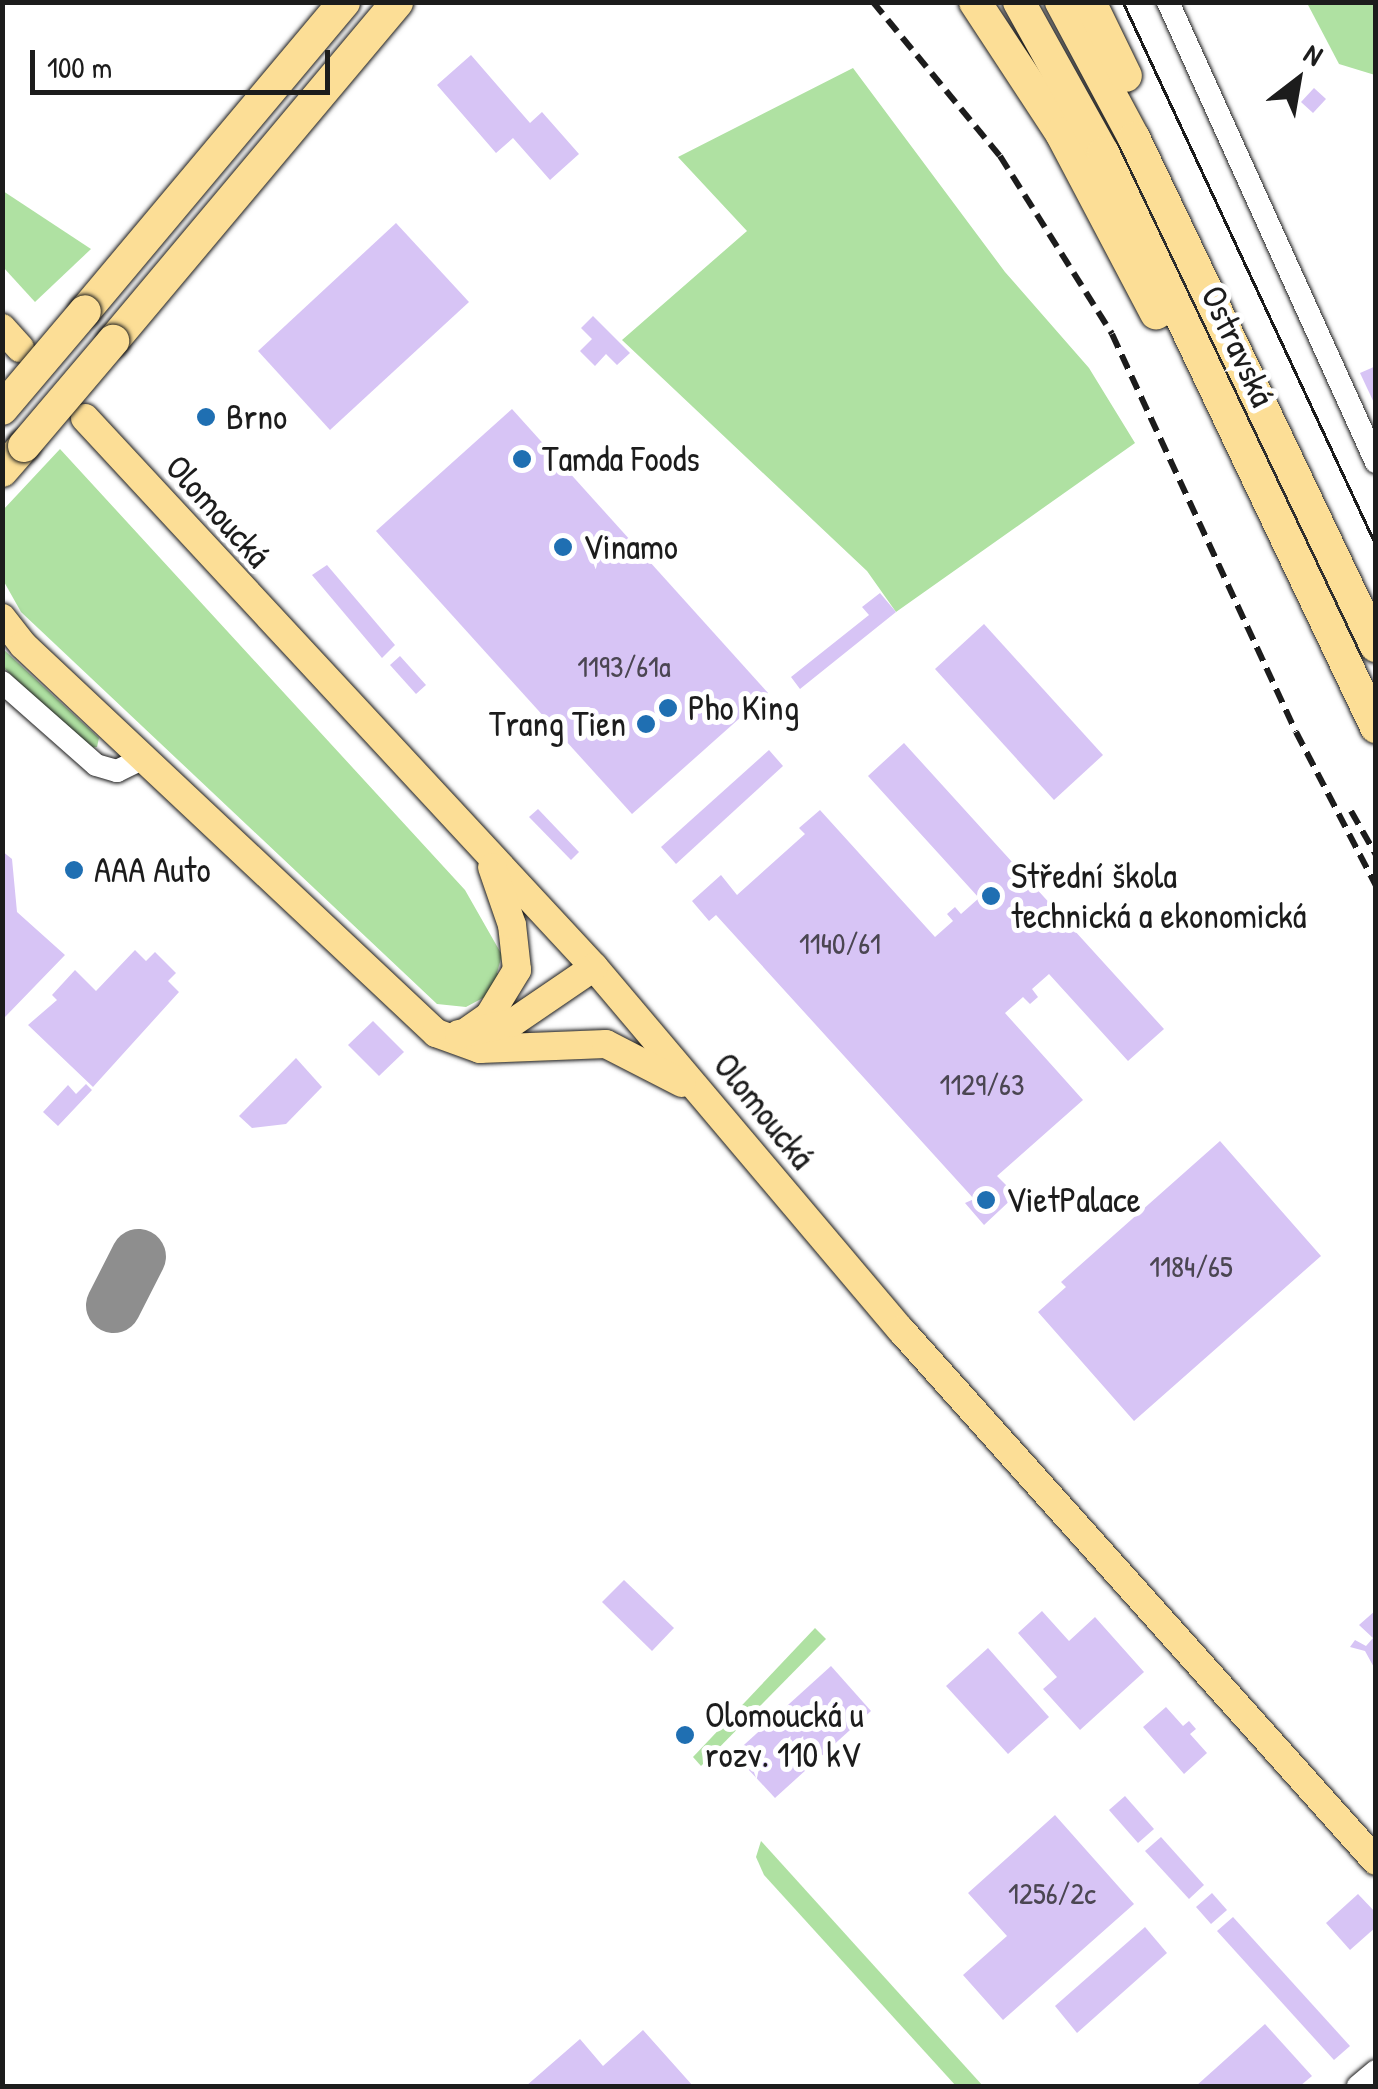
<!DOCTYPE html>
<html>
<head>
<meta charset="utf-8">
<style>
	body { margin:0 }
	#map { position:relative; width:1378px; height:2089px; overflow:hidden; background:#fff; font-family:"Patrick Hand",sans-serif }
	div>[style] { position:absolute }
	.green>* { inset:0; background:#afe1a2 }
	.taxiway>* { height:55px; margin:-27.5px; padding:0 27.5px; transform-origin:27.5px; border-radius:27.5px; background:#8e8e8e }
	.building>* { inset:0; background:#d7c4f5 }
	.roads { filter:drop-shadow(0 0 2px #1c1c1c) drop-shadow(0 0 2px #1c1c1c) }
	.minor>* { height:22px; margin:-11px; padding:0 11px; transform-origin:11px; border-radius:11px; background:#fff }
	.major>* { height:28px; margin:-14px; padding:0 14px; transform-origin:14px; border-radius:14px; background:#fcde96 }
	.highway>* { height:32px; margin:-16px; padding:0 16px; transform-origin:16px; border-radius:16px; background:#fcde96 }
	.tram>* { height:2.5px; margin:-1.25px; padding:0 1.25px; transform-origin:1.25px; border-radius:1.25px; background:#1c1c1c }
	.rail>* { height:6px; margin-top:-3px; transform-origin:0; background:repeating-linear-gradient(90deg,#1c1c1c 0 15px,transparent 0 23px) }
	.bridges { filter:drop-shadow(0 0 2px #1c1c1c) drop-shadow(0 0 2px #1c1c1c) }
	.highway-bridge>* { height:32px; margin:-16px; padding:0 16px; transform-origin:16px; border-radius:16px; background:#fcde96 }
	.dots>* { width:28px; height:28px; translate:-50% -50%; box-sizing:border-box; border:5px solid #fff; border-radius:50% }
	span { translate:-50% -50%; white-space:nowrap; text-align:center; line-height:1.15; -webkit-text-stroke:10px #fff; paint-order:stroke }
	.number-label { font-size:30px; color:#4b4652 }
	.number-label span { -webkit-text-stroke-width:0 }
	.street-label { font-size:35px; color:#1c1c1c }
	.poi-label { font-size:35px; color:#1c1c1c }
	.left { translate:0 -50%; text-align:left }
	.right { translate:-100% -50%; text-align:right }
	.frame { position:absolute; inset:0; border:5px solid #1c1c1c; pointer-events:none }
	.north { position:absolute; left:1248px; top:30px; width:100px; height:100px; -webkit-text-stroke:8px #fff; paint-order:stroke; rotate:31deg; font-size:28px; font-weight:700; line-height:40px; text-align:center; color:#1c1c1c }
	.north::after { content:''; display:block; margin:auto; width:35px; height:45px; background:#1c1c1c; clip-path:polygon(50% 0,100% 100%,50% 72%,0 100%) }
	.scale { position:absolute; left:30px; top:50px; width:300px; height:45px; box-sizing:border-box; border:5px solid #1c1c1c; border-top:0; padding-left:12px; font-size:30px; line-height:35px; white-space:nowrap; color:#1c1c1c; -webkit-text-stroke:8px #fff; paint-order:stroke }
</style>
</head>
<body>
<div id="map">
	<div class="green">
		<div style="clip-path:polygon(1307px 3px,1375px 3px,1375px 75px,1339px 64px)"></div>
		<div style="clip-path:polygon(853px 68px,1005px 272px,1089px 368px,1135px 443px,896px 612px,867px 571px,622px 340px,747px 231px,678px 157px)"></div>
		<div style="clip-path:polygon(3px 191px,91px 249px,35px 302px,3px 267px)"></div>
		<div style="clip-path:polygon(60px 449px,465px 890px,502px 955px,497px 973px,505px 977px,494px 992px,466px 1007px,437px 1004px,21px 612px,3px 580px,3px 510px)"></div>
		<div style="clip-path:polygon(2px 648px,99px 738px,97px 747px,89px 748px,3px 667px)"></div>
		<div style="clip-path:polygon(815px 1628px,826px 1639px,701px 1766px,693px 1757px)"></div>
		<div style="clip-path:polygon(761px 1841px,983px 2086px,956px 2086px,764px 1875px,756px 1857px)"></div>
	</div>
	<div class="taxiway">
		<div style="left:113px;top:1305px;width:55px;rotate:-63deg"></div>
	</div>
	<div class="building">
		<div style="clip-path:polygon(471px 55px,530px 123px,542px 112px,579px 154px,550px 180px,513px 138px,496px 153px,437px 85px)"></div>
		<div style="clip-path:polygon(1314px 88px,1326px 99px,1313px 113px,1301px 102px)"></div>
		<div style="clip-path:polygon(396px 223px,469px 302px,330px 430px,258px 351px)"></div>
		<div style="clip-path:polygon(593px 316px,630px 353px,617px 365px,606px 354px,595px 366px,580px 351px,592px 339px,581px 328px)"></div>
		<div style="clip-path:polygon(1376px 366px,1376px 407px,1360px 373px)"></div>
		<div style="clip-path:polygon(512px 409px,768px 693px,632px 814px,376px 531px)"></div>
		<div style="clip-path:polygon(327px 565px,395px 645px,382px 658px,312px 575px)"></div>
		<div style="clip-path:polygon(880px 593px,896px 612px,800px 689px,791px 677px,869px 615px,862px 607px)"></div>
		<div style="clip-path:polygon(984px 624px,1103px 755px,1054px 800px,935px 669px)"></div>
		<div style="clip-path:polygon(400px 656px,426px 685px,416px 694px,390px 665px)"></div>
		<div style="clip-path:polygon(904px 743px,1164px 1029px,1128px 1061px,1049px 974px,1032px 989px,1038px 997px,1030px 1004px,1023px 997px,1005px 1013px,1083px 1100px,997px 1176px,1016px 1195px,984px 1225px,965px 1203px,974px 1199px,716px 915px,709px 921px,692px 901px,721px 875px,737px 895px,805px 834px,799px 828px,820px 810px,935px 937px,953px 921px,947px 914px,955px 907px,961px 914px,979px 898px,868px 776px)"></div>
		<div style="clip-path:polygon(769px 750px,783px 766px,676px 864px,661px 847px)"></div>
		<div style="clip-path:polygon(538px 809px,579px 852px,571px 860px,529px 817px)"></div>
		<div style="clip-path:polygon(2px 851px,12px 859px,17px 912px,65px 955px,5px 1017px)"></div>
		<div style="clip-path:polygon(135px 950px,146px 961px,155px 952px,176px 973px,168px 981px,179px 992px,93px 1087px,28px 1025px,57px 1000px,52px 995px,75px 970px,96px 991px)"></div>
		<div style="clip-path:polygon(373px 1021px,404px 1052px,379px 1076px,348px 1045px)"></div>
		<div style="clip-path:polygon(296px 1058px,322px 1087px,286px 1124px,252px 1128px,239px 1116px)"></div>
		<div style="clip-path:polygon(86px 1084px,92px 1090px,58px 1126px,43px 1112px,68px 1085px,76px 1094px)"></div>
		<div style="clip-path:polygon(1220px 1141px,1321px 1256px,1134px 1421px,1038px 1312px,1066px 1287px,1061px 1282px)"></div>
		<div style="clip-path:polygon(624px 1580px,674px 1628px,652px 1651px,602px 1602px)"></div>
		<div style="clip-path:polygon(1376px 1610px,1376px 1671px,1365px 1651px,1350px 1647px,1355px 1640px,1366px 1646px,1373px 1638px,1359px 1625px)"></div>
		<div style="clip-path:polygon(1042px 1611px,1069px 1641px,1095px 1617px,1144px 1672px,1080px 1730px,1043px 1689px,1057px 1677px,1018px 1633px)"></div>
		<div style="clip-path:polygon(988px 1648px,1049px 1717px,1008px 1754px,946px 1686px)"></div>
		<div style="clip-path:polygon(831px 1666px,871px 1711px,775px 1798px,734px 1754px)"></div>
		<div style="clip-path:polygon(1166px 1707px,1183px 1726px,1189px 1721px,1196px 1729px,1190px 1734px,1207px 1753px,1184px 1774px,1143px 1727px)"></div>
		<div style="clip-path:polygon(1125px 1796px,1154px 1829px,1138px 1843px,1109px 1810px)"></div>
		<div style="clip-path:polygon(1055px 1815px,1134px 1904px,1003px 2020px,963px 1975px,1007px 1936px,968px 1893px)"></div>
		<div style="clip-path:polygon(1161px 1837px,1204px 1885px,1189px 1899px,1145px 1851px)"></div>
		<div style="clip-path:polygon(1212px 1893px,1227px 1910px,1211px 1924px,1196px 1907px)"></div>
		<div style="clip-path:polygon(1358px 1894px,1376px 1913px,1376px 1927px,1350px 1950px,1326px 1923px)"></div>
		<div style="clip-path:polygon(1233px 1917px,1350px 2046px,1334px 2060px,1217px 1931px)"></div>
		<div style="clip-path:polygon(1145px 1927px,1167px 1953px,1077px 2033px,1055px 2006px)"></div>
		<div style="clip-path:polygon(1265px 2024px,1312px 2076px,1300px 2086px,1196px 2086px)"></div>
		<div style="clip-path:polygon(643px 2030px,693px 2086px,526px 2086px,580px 2039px,603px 2066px)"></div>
	</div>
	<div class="roads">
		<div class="minor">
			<div style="left:1168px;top:2px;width:505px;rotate:65.67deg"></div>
			<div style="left:2px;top:682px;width:125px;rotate:41.4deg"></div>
			<div style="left:96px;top:765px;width:22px;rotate:16deg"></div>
			<div style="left:117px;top:771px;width:30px;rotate:-26deg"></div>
			<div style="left:1358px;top:2086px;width:23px;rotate:-40deg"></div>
		</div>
		<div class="major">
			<div style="left:2px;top:328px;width:27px;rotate:48deg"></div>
			<div style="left:85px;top:418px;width:749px;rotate:47.17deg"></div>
			<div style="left:594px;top:967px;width:475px;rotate:49.8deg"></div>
			<div style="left:901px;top:1330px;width:712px;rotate:48.19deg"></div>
			<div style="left:2px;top:618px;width:34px;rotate:52deg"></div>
			<div style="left:23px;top:645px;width:567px;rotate:43.21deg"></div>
			<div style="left:436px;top:1033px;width:47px;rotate:20deg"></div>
			<div style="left:480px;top:1049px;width:126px;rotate:-2.3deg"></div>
			<div style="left:606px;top:1044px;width:85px;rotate:27.2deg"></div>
			<div style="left:469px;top:1030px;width:24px;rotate:-35deg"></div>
			<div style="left:489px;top:1016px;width:54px;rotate:-58.7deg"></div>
			<div style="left:517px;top:970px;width:45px;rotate:-96.3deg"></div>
			<div style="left:512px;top:925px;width:61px;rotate:-109deg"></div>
			<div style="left:459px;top:1034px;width:54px;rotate:-11.7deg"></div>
			<div style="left:512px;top:1023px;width:99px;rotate:-34.3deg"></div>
		</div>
		<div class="highway">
			<div style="left:975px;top:2px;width:157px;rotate:56.7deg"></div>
			<div style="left:1061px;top:133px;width:204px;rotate:62.2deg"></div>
			<div style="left:1019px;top:2px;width:173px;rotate:60.9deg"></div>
			<div style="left:1103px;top:153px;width:636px;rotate:64.56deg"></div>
			<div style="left:1061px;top:2px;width:154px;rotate:61.8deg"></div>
			<div style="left:1134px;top:138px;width:563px;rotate:64.53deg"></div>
			<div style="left:1090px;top:2px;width:82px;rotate:64.1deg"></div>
			<div style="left:85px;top:311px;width:403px;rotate:-50deg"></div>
			<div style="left:113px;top:341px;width:442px;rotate:-50deg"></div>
			<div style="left:2px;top:471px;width:33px;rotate:-49deg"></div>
		</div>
	</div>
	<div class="tram">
		<div style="left:1123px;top:2px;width:599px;rotate:65.02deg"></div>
	</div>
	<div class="rail">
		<div style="left:873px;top:2px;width:200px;rotate:50.5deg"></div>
		<div style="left:1000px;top:156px;width:210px;rotate:57.8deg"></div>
		<div style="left:1112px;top:334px;width:438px;rotate:65.2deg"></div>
		<div style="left:1296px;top:732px;width:174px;rotate:62.5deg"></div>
		<div style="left:1351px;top:811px;width:51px;rotate:60.4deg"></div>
	</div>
	<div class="bridges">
		<div class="highway-bridge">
			<div style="left:2px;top:409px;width:128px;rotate:-49.7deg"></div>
			<div style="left:24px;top:446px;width:138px;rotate:-49.7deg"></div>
		</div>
	</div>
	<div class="dots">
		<div style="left:206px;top:417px;background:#1f6fb2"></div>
		<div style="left:522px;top:459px;background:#1f6fb2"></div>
		<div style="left:563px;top:547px;background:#1f6fb2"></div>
		<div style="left:668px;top:708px;background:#1f6fb2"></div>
		<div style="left:646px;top:724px;background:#1f6fb2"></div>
		<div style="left:74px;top:870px;background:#1f6fb2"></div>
		<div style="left:991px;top:896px;background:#1f6fb2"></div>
		<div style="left:986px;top:1200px;background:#1f6fb2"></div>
		<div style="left:685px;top:1735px;background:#1f6fb2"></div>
	</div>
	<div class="number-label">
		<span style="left:624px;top:666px">1193/61a</span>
		<span style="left:840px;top:943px">1140/61</span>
		<span style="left:982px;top:1084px">1129/63</span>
		<span style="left:1191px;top:1266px">1184/65</span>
		<span style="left:1052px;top:1893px">1256/2c</span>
	</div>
	<div class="street-label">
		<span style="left:1238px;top:346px;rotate:65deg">Ostravská</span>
		<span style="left:218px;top:511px;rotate:48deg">Olomoucká</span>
		<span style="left:764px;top:1111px;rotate:51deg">Olomoucká</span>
	</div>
	<div class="poi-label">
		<span class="left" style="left:226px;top:417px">Brno</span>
		<span class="left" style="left:542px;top:459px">Tamda Foods</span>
		<span class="left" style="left:583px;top:547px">Vinamo</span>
		<span class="left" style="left:688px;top:708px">Pho King</span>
		<span class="right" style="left:626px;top:724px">Trang Tien</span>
		<span class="left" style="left:94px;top:870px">AAA Auto</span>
		<span class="left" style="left:1011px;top:896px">Střední škola<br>technická a ekonomická</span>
		<span class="left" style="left:1006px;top:1200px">VietPalace</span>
		<span class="left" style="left:705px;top:1735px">Olomoucká u<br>rozv. 110 kV</span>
	</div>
	<div class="frame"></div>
	<div class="north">N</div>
	<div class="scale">100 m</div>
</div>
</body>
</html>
